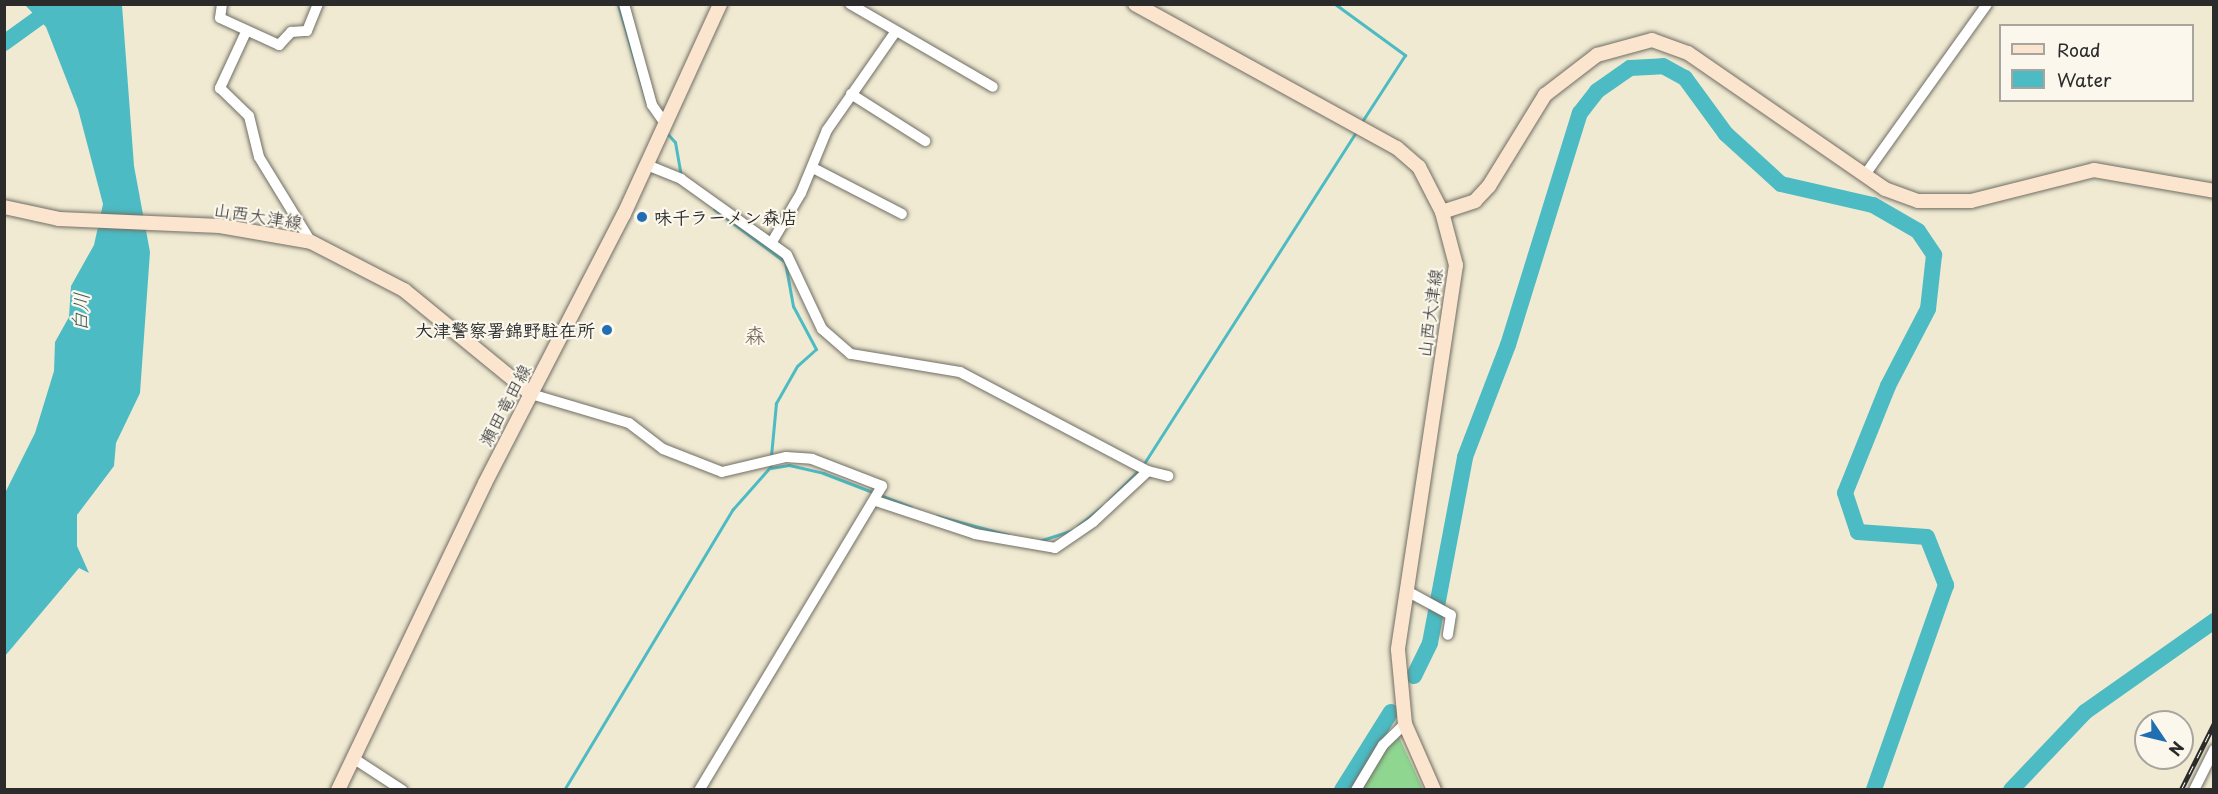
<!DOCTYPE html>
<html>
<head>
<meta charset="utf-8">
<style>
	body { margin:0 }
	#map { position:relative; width:2218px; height:794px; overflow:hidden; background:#f0ead2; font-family:"Playpen Sans","Klee One",sans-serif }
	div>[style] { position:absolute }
	.green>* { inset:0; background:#8fd690 }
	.water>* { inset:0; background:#4cbbc3 }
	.stream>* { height:3px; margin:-1.5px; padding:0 1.5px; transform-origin:1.5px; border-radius:1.5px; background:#4cbbc3 }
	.river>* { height:16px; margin:-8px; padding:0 8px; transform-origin:8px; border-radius:8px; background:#4cbbc3 }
	.roads { filter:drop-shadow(0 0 2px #706e65) drop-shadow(0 0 2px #706e65) }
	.street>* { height:10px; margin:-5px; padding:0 5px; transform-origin:5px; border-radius:5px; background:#fff }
	.secondary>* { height:14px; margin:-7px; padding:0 7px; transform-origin:7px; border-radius:7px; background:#fce5cf }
	.rail>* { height:5px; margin-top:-2.5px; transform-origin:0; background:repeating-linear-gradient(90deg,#fbf7ec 0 9px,#2b2b2b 0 18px); box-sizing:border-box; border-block:2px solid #2b2b2b }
	.dots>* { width:16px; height:16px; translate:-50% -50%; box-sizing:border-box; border:3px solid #fbf7ec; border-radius:50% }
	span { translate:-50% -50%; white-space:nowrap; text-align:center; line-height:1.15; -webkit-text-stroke:4.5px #fbf7ec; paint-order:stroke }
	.street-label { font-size:18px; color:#2b2b2b }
	.poi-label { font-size:18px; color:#2b2b2b; font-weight:700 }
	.left { translate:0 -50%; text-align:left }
	.right { translate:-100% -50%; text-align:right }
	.water-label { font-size:20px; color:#375d60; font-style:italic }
	.quarter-label { font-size:21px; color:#675a4b }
	.frame { position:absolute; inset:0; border:6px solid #2b2b2b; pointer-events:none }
	.legend { position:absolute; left:1999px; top:24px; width:195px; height:78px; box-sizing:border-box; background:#fbf7ec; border:2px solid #a8a59f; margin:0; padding:8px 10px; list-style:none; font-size:18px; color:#2b2b2b }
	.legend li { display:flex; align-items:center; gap:12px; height:30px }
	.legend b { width:30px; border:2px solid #a8a59f }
	.north { position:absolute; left:2134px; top:710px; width:60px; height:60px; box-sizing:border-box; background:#fbf7ec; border:2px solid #a8a59f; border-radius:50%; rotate:125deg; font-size:16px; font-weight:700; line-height:24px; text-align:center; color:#2b2b2b }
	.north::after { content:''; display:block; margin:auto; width:21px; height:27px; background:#1f6fb2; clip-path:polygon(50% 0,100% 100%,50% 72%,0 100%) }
</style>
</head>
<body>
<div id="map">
	<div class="green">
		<div style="clip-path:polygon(1399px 737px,1423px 789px,1362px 790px,1384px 752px)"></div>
	</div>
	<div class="water">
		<div style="clip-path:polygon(25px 5px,122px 5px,134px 166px,150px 252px,140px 393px,116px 443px,114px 466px,77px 515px,77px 546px,89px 573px,79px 568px,5px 656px,5px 493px,35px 433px,54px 371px,55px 342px,69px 317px,71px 286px,94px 245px,103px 204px,78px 109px,46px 27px)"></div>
	</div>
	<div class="stream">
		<div style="left:618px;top:4px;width:103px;rotate:73.7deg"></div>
		<div style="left:1335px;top:4px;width:87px;rotate:36.1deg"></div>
		<div style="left:1405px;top:55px;width:81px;rotate:122.9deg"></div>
		<div style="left:665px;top:131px;width:15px;rotate:48deg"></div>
		<div style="left:675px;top:142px;width:36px;rotate:80deg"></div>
		<div style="left:714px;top:209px;width:89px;rotate:36.7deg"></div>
		<div style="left:785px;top:262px;width:45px;rotate:79.7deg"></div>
		<div style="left:793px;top:306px;width:49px;rotate:61.9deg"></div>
		<div style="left:816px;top:349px;width:25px;rotate:138deg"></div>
		<div style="left:797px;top:366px;width:43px;rotate:119.6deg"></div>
		<div style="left:776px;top:403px;width:53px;rotate:95.4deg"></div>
		<div style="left:1143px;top:465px;width:395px;rotate:-57.4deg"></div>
		<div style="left:770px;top:468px;width:19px;rotate:-9deg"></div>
		<div style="left:789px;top:465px;width:35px;rotate:13deg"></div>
		<div style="left:823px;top:473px;width:94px;rotate:21.1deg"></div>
		<div style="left:1108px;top:501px;width:44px;rotate:-45deg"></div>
		<div style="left:937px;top:516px;width:74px;rotate:14.8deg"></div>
		<div style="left:1078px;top:526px;width:32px;rotate:-39deg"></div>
		<div style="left:1039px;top:541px;width:36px;rotate:-18deg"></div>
		<div style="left:564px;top:790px;width:328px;rotate:-59deg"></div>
		<div style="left:733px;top:509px;width:57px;rotate:-48.5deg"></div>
	</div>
	<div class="river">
		<div style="left:4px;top:43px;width:67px;rotate:-35.8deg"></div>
		<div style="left:1414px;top:676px;width:37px;rotate:-64deg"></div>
		<div style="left:1430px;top:643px;width:189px;rotate:-79.3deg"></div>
		<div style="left:1465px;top:457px;width:120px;rotate:-69deg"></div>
		<div style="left:1508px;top:345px;width:243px;rotate:-72.8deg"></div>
		<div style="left:1580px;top:113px;width:28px;rotate:-52deg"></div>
		<div style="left:1597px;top:91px;width:40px;rotate:-34.9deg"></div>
		<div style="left:1630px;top:68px;width:33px;rotate:-3deg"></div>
		<div style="left:1663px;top:66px;width:25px;rotate:29deg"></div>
		<div style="left:1685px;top:78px;width:69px;rotate:53.8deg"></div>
		<div style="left:1726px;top:134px;width:74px;rotate:42.3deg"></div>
		<div style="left:1781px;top:184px;width:94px;rotate:12.9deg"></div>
		<div style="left:1873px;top:205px;width:52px;rotate:30deg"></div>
		<div style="left:1918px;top:231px;width:29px;rotate:56deg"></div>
		<div style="left:1934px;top:255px;width:54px;rotate:96.3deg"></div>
		<div style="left:1928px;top:309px;width:87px;rotate:117.5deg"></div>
		<div style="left:1888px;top:386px;width:115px;rotate:111.9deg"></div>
		<div style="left:1845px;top:493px;width:41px;rotate:71.6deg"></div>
		<div style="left:1858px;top:532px;width:69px;rotate:4.1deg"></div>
		<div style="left:1927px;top:537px;width:52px;rotate:68.4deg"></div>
		<div style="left:1946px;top:585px;width:217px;rotate:109.4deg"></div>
		<div style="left:1342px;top:790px;width:92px;rotate:-57.9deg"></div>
		<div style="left:2011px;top:790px;width:108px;rotate:-46.5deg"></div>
		<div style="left:2085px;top:712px;width:158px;rotate:-35.2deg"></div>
	</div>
	<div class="roads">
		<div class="street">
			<div style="left:222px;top:4px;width:14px;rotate:98deg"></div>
			<div style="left:220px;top:18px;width:65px;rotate:24.6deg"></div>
			<div style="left:279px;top:45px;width:18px;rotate:-47deg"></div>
			<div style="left:291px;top:32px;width:16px;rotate:-4deg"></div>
			<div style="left:307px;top:31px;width:29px;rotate:-68deg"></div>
			<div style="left:624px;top:4px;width:105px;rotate:74.5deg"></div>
			<div style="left:652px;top:105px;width:21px;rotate:55deg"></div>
			<div style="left:850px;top:4px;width:165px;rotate:30.1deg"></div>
			<div style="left:245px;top:34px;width:60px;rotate:114.8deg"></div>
			<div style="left:220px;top:88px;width:40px;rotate:44deg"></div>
			<div style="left:249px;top:116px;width:42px;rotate:76.3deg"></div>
			<div style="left:259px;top:157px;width:100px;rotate:58.5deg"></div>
			<div style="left:851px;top:94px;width:88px;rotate:32.4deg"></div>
			<div style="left:647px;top:165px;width:37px;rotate:22deg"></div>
			<div style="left:681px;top:179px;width:130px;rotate:35.6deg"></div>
			<div style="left:787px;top:255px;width:82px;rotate:64.7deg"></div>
			<div style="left:822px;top:329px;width:38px;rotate:41deg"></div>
			<div style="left:851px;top:354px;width:110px;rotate:9.4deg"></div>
			<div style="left:960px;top:372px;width:212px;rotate:27.8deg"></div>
			<div style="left:1148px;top:471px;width:21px;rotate:14deg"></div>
			<div style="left:813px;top:168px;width:100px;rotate:27.3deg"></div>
			<div style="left:1864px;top:176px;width:211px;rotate:-54.4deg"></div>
			<div style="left:772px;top:242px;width:57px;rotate:-59.4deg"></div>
			<div style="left:801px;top:193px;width:68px;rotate:-67.6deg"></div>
			<div style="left:827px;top:130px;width:117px;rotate:-55.1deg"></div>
			<div style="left:531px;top:394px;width:102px;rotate:16.5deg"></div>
			<div style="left:629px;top:423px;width:43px;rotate:37.4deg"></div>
			<div style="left:663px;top:449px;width:63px;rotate:21.3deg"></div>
			<div style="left:722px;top:472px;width:66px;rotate:-13.2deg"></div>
			<div style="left:786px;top:457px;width:26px;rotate:4deg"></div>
			<div style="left:812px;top:459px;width:75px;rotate:21.1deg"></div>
			<div style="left:882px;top:486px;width:355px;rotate:121deg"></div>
			<div style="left:876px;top:501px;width:104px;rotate:18.4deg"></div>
			<div style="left:975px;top:534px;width:81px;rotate:9.9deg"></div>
			<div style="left:1055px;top:548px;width:46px;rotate:-34.4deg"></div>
			<div style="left:1093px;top:522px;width:75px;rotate:-42.8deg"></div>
			<div style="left:1405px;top:590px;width:52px;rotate:28.5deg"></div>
			<div style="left:1451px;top:615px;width:20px;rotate:99deg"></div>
			<div style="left:353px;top:758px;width:59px;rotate:33.1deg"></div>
			<div style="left:1356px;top:790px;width:52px;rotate:-59deg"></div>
			<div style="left:1383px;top:745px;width:30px;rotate:-44deg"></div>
			<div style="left:2194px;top:790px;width:45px;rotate:-63.4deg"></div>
		</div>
		<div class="secondary">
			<div style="left:1135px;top:4px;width:299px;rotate:28.8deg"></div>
			<div style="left:1397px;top:148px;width:29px;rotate:41deg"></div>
			<div style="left:1419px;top:167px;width:51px;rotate:62.9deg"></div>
			<div style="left:1442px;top:212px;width:55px;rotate:75.2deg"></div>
			<div style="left:1456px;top:265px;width:389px;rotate:98.6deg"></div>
			<div style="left:1398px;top:650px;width:74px;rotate:84.6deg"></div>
			<div style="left:1405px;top:724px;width:72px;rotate:66.3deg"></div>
			<div style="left:4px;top:207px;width:56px;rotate:12.3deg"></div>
			<div style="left:59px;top:219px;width:161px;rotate:2.5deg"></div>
			<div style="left:220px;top:226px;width:92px;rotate:10deg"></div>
			<div style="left:311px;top:242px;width:105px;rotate:27.3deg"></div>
			<div style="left:404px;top:290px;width:164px;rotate:39.3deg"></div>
			<div style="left:1442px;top:212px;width:35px;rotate:-18deg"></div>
			<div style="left:1475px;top:201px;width:21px;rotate:-47deg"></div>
			<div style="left:1489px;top:186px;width:107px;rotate:-58.4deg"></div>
			<div style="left:1545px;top:95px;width:66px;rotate:-37.6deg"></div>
			<div style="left:1597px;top:55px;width:57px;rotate:-15.3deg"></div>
			<div style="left:1652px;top:40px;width:38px;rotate:20deg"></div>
			<div style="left:1688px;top:53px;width:239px;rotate:34.6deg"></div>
			<div style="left:1885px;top:189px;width:35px;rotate:20deg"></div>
			<div style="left:1918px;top:201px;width:53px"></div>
			<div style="left:1971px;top:201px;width:127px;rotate:-14.1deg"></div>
			<div style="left:2094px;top:170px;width:122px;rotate:9.9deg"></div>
			<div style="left:338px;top:790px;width:340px;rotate:-64.4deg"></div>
			<div style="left:485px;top:483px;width:303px;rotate:-62.7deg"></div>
			<div style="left:624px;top:214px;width:231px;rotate:-65.4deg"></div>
		</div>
	</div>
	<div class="rail">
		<div style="left:2181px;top:790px;width:74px;rotate:-63.4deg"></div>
	</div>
	<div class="dots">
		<div style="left:642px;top:217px;background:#1f6fb2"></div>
		<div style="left:607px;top:330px;background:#1f6fb2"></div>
	</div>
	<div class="street-label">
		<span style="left:258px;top:216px;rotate:9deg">山西大津線</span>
		<span style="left:1430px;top:313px;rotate:-82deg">山西大津線</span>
		<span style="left:505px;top:405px;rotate:-62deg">瀬田竜田線</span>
	</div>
	<div class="poi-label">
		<span class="left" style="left:654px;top:217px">味千ラーメン森店</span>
		<span class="right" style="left:595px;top:330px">大津警察署錦野駐在所</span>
	</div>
	<div class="water-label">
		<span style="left:80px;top:312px;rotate:-87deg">白川</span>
	</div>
	<div class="quarter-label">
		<span style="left:755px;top:334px">森</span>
	</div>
	<div class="frame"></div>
	<ul class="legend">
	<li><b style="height:8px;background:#fce5cf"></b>Road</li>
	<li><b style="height:16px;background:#4cbbc3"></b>Water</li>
	</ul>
	<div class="north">N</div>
</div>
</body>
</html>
